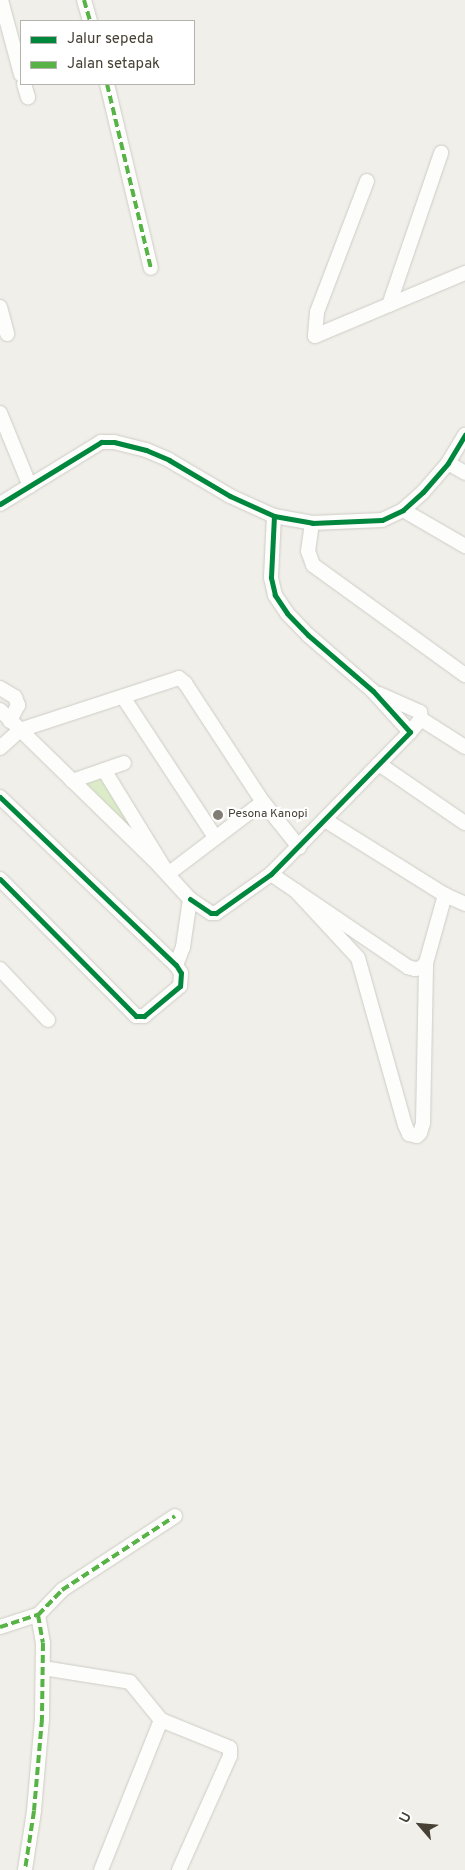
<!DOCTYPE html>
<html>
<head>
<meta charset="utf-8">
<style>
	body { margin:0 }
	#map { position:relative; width:465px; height:1870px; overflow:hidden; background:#f0efe9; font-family:Overpass,sans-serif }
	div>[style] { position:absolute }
	.green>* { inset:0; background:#dcecc9 }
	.roads { filter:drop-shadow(0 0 1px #ceccc6) drop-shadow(0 0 1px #ceccc6) }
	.minor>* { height:14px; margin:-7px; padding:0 7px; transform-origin:7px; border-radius:7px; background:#fdfdfc }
	.quiet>* { height:4px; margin-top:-2px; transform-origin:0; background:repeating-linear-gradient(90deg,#57b346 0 8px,transparent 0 12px) }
	.cycleway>* { height:5px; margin:-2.5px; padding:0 2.5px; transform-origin:2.5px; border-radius:2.5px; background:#00873e }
	.dots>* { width:14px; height:14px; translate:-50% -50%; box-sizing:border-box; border:2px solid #fff; border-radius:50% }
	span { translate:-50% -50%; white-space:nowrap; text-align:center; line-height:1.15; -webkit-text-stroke:4.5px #fff; paint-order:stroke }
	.poi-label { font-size:12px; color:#464035 }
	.left { translate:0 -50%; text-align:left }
	.legend { position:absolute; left:20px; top:20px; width:175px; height:65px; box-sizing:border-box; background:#fff; border:1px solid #b5b3ae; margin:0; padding:6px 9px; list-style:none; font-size:15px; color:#464035 }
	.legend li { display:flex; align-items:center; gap:10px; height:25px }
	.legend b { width:25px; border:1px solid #b5b3ae }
	.north { position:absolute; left:395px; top:1800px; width:50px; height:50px; -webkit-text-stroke:4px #fff; paint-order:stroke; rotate:297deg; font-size:14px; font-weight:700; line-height:20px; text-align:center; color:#464035 }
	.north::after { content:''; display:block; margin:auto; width:18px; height:22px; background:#464035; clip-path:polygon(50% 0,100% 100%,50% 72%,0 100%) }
</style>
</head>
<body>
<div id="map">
	<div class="green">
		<div style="clip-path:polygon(102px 775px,147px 849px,79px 784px)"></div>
	</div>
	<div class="roads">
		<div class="minor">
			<div style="left:1px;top:0;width:77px;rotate:74.9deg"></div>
			<div style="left:84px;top:0;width:22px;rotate:74deg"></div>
			<div style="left:24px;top:84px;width:14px;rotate:73deg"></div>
			<div style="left:107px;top:84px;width:189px;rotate:76.6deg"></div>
			<div style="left:367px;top:181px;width:140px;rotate:110.9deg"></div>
			<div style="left:317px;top:312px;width:24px;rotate:95deg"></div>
			<div style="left:315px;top:336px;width:163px;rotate:-22.8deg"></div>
			<div style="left:389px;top:305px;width:161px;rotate:-71.1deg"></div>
			<div style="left:0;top:307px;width:28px;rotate:75deg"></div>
			<div style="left:0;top:413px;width:79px;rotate:67.7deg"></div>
			<div style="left:448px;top:463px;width:20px;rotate:30deg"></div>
			<div style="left:0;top:504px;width:119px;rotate:-31.5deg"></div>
			<div style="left:101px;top:442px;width:13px"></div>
			<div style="left:114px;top:442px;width:33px;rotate:14deg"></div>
			<div style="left:146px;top:450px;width:25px;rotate:23deg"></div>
			<div style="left:169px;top:460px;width:71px;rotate:30.5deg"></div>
			<div style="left:230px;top:496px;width:48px;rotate:24.4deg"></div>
			<div style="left:274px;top:516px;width:39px;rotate:10deg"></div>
			<div style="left:312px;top:523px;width:70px;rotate:-2.5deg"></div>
			<div style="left:382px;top:520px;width:23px;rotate:-25deg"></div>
			<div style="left:403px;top:510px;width:27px;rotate:-42deg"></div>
			<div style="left:423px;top:492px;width:38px;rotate:-49deg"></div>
			<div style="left:448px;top:463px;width:33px;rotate:-59deg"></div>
			<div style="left:403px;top:510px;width:72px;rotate:30.1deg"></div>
			<div style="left:312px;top:523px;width:28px;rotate:98deg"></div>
			<div style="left:308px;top:551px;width:15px;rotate:70deg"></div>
			<div style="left:313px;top:565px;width:188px;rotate:35.9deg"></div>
			<div style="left:0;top:688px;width:17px;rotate:31deg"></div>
			<div style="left:15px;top:697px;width:9px;rotate:69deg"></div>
			<div style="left:18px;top:705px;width:18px;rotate:117deg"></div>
			<div style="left:379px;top:694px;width:45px;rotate:23.7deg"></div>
			<div style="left:420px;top:712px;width:7px;rotate:82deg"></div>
			<div style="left:421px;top:719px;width:17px;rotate:130deg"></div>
			<div style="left:123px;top:697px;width:168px;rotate:56.7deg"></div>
			<div style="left:0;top:710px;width:216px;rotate:44.3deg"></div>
			<div style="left:155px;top:861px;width:52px;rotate:47.4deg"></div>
			<div style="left:190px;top:899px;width:49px;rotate:98.3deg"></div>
			<div style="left:183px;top:947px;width:19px;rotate:111deg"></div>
			<div style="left:421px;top:719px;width:52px;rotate:32.5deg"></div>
			<div style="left:0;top:748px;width:27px;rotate:-42deg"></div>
			<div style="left:20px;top:730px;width:167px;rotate:-18.1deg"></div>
			<div style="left:179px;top:678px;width:8px;rotate:40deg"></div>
			<div style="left:185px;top:683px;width:142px;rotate:56.8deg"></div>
			<div style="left:263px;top:802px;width:58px;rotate:51.3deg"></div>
			<div style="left:379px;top:764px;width:104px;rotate:34.5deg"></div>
			<div style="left:104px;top:770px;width:122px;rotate:58.4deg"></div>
			<div style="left:168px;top:874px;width:119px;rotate:-37.2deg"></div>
			<div style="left:72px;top:781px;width:55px;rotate:-19.1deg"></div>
			<div style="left:0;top:797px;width:243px;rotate:43.7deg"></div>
			<div style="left:176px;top:965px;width:9px;rotate:58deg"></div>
			<div style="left:181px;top:973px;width:13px;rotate:94deg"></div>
			<div style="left:180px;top:986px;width:47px;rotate:140.2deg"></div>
			<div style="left:144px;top:1016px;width:8px;rotate:180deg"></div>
			<div style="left:136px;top:1016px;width:193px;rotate:-134.8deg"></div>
			<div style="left:325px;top:820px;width:142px;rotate:32deg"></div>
			<div style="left:445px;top:895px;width:22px;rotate:24deg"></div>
			<div style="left:271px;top:874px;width:166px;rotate:34.2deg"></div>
			<div style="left:408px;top:967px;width:7px;rotate:16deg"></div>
			<div style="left:415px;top:969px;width:6px;rotate:-9deg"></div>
			<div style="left:421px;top:968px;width:7px;rotate:-45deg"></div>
			<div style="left:426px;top:963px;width:71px;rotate:-74.4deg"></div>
			<div style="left:296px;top:891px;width:91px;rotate:47.2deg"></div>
			<div style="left:358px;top:958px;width:173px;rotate:74.3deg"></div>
			<div style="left:405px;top:1125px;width:10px;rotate:66deg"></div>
			<div style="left:409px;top:1134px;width:8px;rotate:14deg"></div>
			<div style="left:417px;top:1136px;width:4px;rotate:-45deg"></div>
			<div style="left:420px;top:1133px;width:10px;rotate:-73deg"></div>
			<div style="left:423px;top:1123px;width:160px;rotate:-88.9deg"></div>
			<div style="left:190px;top:899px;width:25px;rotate:34deg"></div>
			<div style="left:211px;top:913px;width:5px"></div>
			<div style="left:216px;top:913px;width:67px;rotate:-35.3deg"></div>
			<div style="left:271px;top:874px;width:199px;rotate:-45.6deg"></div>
			<div style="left:410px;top:732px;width:55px;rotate:-132.1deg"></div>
			<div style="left:373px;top:691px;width:86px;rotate:-139.3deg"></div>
			<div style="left:308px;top:635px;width:30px;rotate:-134deg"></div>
			<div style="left:287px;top:613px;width:22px;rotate:-124deg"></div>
			<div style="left:275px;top:595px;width:18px;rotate:-103deg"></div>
			<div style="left:271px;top:577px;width:61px;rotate:-87.2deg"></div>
			<div style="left:0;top:969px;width:70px;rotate:46.7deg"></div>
			<div style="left:38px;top:1615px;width:35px;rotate:-46deg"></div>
			<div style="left:62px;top:1590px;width:135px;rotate:-33.2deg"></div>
			<div style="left:0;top:1627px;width:40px;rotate:-18deg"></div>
			<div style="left:38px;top:1615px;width:28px;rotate:80deg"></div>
			<div style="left:43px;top:1643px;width:76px;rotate:90.8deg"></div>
			<div style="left:42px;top:1719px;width:92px;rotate:95deg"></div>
			<div style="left:34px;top:1811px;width:60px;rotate:98.7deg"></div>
			<div style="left:43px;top:1668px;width:88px;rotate:9.1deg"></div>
			<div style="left:130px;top:1682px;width:49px;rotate:50.8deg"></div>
			<div style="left:161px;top:1720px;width:74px;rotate:22.1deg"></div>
			<div style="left:230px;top:1748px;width:8px;rotate:90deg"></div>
			<div style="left:230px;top:1756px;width:125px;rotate:114.1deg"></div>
			<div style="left:101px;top:1870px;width:162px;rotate:-68.2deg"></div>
		</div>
	</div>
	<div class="quiet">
		<div style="left:84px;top:0;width:22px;rotate:74deg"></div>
		<div style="left:107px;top:84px;width:189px;rotate:76.6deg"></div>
		<div style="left:38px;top:1615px;width:35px;rotate:-46deg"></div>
		<div style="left:62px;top:1590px;width:135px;rotate:-33.2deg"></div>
		<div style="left:0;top:1627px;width:40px;rotate:-18deg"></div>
		<div style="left:38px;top:1615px;width:28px;rotate:80deg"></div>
		<div style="left:43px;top:1643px;width:76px;rotate:90.8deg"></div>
		<div style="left:42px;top:1719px;width:92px;rotate:95deg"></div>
		<div style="left:34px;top:1811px;width:60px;rotate:98.7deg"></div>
	</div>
	<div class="cycleway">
		<div style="left:0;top:504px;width:119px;rotate:-31.5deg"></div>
		<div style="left:101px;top:442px;width:13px"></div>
		<div style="left:114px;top:442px;width:33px;rotate:14deg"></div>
		<div style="left:146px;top:450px;width:25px;rotate:23deg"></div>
		<div style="left:169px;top:460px;width:71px;rotate:30.5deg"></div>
		<div style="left:230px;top:496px;width:48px;rotate:24.4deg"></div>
		<div style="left:274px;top:516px;width:39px;rotate:10deg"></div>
		<div style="left:312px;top:523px;width:70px;rotate:-2.5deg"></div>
		<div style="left:382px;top:520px;width:23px;rotate:-25deg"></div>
		<div style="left:403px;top:510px;width:27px;rotate:-42deg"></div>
		<div style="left:423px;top:492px;width:38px;rotate:-49deg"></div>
		<div style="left:448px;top:463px;width:33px;rotate:-59deg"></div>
		<div style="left:0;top:797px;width:243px;rotate:43.7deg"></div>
		<div style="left:176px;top:965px;width:9px;rotate:58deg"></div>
		<div style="left:181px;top:973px;width:13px;rotate:94deg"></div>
		<div style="left:180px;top:986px;width:47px;rotate:140.2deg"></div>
		<div style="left:144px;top:1016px;width:8px;rotate:180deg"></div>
		<div style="left:136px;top:1016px;width:193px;rotate:-134.8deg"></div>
		<div style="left:190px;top:899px;width:25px;rotate:34deg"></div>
		<div style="left:211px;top:913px;width:5px"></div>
		<div style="left:216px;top:913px;width:67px;rotate:-35.3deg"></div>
		<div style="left:271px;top:874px;width:199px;rotate:-45.6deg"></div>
		<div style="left:410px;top:732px;width:55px;rotate:-132.1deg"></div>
		<div style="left:373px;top:691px;width:86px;rotate:-139.3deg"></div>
		<div style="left:308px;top:635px;width:30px;rotate:-134deg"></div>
		<div style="left:287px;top:613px;width:22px;rotate:-124deg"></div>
		<div style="left:275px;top:595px;width:18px;rotate:-103deg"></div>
		<div style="left:271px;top:577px;width:61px;rotate:-87.2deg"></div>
	</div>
	<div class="dots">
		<div style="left:218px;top:815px;background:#827d74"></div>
	</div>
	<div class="poi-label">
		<span class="left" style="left:228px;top:815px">Pesona Kanopi</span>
	</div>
	<ul class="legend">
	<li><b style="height:6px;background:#00873e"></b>Jalur sepeda</li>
	<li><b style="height:6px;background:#57b346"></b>Jalan setapak</li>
	</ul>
	<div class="north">U</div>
</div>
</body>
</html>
